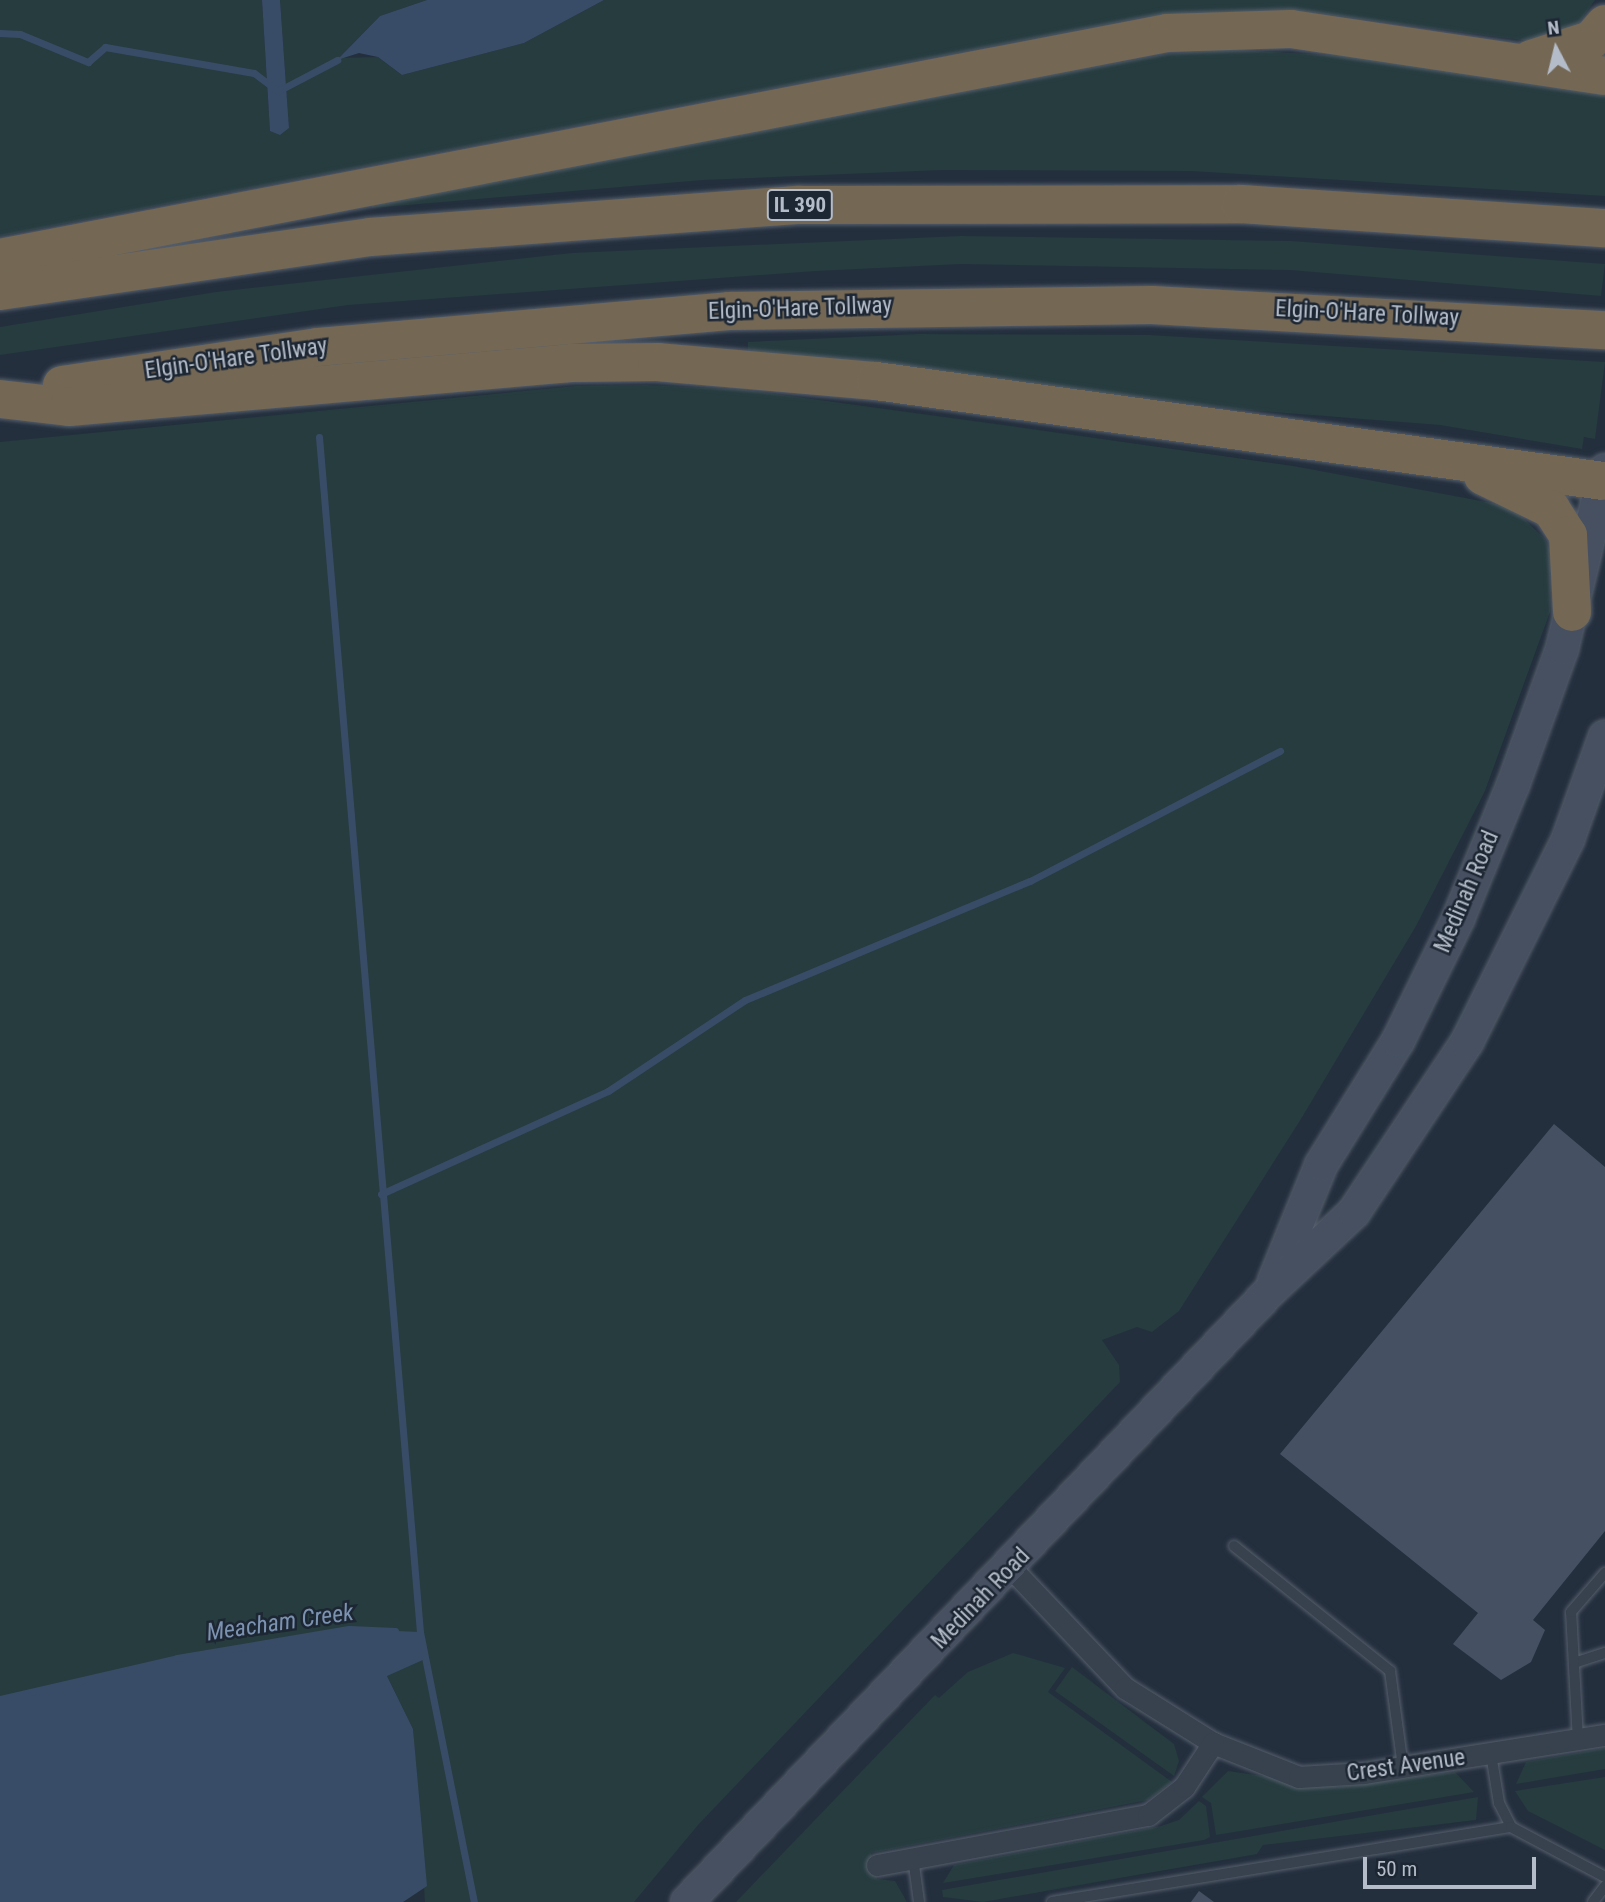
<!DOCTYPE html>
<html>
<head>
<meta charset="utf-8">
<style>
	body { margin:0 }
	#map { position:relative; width:1605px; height:1902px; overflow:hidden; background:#242f3e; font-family:"Roboto Condensed",sans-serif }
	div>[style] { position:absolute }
	.green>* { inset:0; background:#263c3f }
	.water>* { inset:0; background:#394c67 }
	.stream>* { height:7px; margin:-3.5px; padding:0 3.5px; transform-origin:3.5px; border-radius:3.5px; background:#394c67 }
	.building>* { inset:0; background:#455162 }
	.roads { filter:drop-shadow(0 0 2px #565f6c) drop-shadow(0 0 2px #565f6c) }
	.service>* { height:10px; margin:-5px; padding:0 5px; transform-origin:5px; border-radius:5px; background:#38414e }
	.minor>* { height:21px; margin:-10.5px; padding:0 10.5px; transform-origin:10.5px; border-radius:10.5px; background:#38414e }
	.secondary>* { height:32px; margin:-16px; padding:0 16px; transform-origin:16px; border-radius:16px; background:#465061 }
	.motorway>* { height:38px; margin:-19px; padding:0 19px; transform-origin:19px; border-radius:19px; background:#746855 }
	span { translate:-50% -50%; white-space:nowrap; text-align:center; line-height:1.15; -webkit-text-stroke:5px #1d2633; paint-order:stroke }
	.shield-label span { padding:2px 5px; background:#1d2633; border:2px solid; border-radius:5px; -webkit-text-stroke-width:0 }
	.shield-label { font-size:21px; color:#b4bcc9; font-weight:700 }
	.street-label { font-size:23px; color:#b4bcc9 }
	.water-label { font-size:24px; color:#7c92b1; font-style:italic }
	.north { position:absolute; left:1521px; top:14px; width:70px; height:70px; -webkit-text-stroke:5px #1d2633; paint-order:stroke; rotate:353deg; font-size:19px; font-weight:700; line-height:28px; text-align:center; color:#b4bcc9 }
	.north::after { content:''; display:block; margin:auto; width:24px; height:32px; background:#b4bcc9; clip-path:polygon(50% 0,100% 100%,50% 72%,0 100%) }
	.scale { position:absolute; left:1363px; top:1857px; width:173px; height:32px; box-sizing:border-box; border:4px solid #b4bcc9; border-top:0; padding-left:9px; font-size:21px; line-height:24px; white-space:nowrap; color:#b4bcc9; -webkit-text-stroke:5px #1d2633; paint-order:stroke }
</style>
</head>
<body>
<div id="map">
	<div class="green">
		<div style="clip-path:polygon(0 0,262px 0,270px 131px,289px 128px,280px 0,427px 0,380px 16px,339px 58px,378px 57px,402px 75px,524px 43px,604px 0,1595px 0,1575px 28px,1529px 41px,1314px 13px,1145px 17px,0 236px)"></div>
		<div style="clip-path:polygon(1221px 49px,1378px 58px,1605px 89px,1605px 196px,1191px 171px,941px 170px,703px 180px,372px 208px,371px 198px,1160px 55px)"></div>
		<div style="clip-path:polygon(961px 236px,1291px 241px,1605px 264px,1601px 296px,1290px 270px,961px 264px,816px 271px,348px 305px,0 355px,0 327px,216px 292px,572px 253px)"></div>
		<div style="clip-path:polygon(919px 334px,1149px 335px,1605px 362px,1595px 439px,1584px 437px,1582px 449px,1440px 425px,1236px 409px,748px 352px,748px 342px)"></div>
		<div style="clip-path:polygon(647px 385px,745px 390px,1011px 426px,1293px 466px,1492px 503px,1515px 510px,1545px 539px,1551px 553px,1550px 612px,1485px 791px,1416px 926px,1301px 1119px,1179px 1311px,1152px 1332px,1137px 1327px,1102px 1340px,1119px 1365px,1120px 1382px,698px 1825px,634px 1902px,425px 1902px,413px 1729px,387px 1676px,0 1700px,0 442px,576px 386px)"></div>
		<div style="clip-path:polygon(1013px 1653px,1065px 1668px,1048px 1692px,1172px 1782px,1148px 1800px,871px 1853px,877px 1879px,895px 1881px,907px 1902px,736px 1902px,935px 1695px,939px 1698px,968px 1672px)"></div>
		<div style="clip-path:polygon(1072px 1667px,1174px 1744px,1179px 1761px,1174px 1776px,1055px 1691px)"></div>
		<div style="clip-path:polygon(1605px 1748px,1605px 1769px,1516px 1784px,1526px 1762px)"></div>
		<div style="clip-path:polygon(1228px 1771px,1339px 1787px,1455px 1772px,1474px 1792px,1216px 1835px,1211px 1803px,1202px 1797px)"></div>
		<div style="clip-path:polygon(1605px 1777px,1605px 1850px,1528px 1811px,1515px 1791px)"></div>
		<div style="clip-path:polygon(1478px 1797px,1476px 1820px,1263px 1845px,1257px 1854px,983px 1902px,943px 1897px,942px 1890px)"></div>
		<div style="clip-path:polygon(1199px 1801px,1206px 1806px,1210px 1837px,1204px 1840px,943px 1883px,954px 1865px,1161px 1826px,1179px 1820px)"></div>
	</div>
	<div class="water">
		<div style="clip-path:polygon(262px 0,280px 0,289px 128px,280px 135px,270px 131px)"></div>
		<div style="clip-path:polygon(427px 0,604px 0,524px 43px,402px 75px,378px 57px,359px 53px,337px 60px,380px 16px)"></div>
		<div style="clip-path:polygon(349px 1629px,420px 1632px,425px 1659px,387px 1676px,413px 1729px,427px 1886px,403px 1902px,0 1902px,0 1699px,177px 1658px)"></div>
	</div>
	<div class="stream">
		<div style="left:0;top:33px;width:20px;rotate:3deg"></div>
		<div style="left:20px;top:34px;width:74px;rotate:22.4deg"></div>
		<div style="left:88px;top:62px;width:23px;rotate:-41deg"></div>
		<div style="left:105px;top:47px;width:151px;rotate:9.9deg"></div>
		<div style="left:254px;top:73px;width:30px;rotate:37deg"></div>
		<div style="left:278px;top:91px;width:67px;rotate:-27.7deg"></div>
		<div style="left:319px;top:437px;width:1199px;rotate:85.17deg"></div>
		<div style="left:420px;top:1632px;width:275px;rotate:78.7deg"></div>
		<div style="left:381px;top:1194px;width:249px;rotate:-24.4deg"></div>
		<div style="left:608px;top:1091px;width:164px;rotate:-33.6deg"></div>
		<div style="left:745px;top:1000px;width:309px;rotate:-22.7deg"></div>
		<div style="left:1030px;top:881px;width:282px;rotate:-27.5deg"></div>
		<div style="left:0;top:1699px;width:182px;rotate:-13deg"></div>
		<div style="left:177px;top:1658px;width:174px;rotate:-9.6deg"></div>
		<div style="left:349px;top:1629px;width:46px;rotate:2.5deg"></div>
	</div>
	<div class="building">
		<div style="clip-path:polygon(1554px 1124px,1605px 1167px,1605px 1531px,1533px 1620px,1545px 1630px,1531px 1662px,1501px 1680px,1453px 1644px,1478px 1613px,1280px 1454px)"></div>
		<div style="clip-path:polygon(1199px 1891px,1214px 1902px,1191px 1902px)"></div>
	</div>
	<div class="roads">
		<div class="service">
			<div style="left:1234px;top:1546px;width:200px;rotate:38.7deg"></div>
			<div style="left:1390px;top:1671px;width:97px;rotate:82.3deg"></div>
			<div style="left:1574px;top:1663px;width:33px;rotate:-18deg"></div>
			<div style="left:1578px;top:1740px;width:128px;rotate:-93.1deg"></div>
			<div style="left:1571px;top:1612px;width:52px;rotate:-48.9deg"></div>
			<div style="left:1491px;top:1754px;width:50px;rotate:80.7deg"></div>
			<div style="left:1499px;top:1803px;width:27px;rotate:63deg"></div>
			<div style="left:913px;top:1858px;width:44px;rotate:82.2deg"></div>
			<div style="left:1052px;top:1902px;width:465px;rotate:-9.3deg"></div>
			<div style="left:1511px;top:1827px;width:106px;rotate:28deg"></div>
			<div style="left:1593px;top:1902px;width:20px;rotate:-53deg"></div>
		</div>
		<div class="minor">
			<div style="left:1011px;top:1568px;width:166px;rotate:46.5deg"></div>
			<div style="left:1125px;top:1688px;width:104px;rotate:32deg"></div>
			<div style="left:1213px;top:1743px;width:92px;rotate:21.6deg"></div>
			<div style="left:1299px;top:1777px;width:65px;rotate:-3.5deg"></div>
			<div style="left:1364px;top:1773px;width:244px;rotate:-9deg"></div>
			<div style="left:877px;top:1865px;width:276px;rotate:-10.5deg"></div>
			<div style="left:1148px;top:1815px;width:46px;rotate:-37.9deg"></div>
			<div style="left:1184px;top:1787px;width:53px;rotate:-56.6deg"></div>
		</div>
		<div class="secondary">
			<div style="left:1274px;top:1281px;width:125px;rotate:-67.9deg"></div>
			<div style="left:1321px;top:1165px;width:146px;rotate:-58.2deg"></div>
			<div style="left:1398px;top:1041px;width:136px;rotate:-63.8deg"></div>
			<div style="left:1458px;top:919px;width:145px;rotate:-67.7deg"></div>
			<div style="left:1513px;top:785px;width:145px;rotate:-70.2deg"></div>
			<div style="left:1562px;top:649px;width:184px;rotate:-76.5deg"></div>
			<div style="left:687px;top:1902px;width:845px;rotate:-46.34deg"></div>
			<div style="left:1270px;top:1291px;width:115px;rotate:-43.2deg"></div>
			<div style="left:1354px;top:1212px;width:204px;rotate:-56.4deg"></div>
			<div style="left:1467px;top:1042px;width:227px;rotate:-63.5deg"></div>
			<div style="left:1568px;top:839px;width:109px;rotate:-70.2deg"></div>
		</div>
		<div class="motorway">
			<div style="left:1531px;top:59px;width:63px;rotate:-17.6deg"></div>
			<div style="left:1591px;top:40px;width:21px;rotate:-49deg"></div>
			<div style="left:0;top:258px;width:1188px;rotate:-10.91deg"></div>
			<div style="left:1167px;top:33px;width:124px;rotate:-1.8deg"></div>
			<div style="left:1291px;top:29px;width:317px;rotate:8.5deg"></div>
			<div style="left:0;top:291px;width:374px;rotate:-8.3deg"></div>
			<div style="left:370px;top:237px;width:431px;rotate:-4.3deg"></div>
			<div style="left:800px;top:205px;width:441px;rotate:-0.1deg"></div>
			<div style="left:1241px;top:204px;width:365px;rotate:3.8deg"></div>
			<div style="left:62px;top:385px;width:259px;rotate:-8.4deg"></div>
			<div style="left:318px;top:347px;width:413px;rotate:-5deg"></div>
			<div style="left:729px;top:311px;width:423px;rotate:-0.8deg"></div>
			<div style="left:1152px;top:305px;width:454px;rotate:3.2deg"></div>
			<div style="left:0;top:399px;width:69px;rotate:6.6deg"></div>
			<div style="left:69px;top:407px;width:504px;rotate:-5.01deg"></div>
			<div style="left:571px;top:363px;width:86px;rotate:-0.7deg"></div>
			<div style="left:657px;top:362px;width:220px;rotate:5deg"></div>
			<div style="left:876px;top:381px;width:734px;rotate:7.83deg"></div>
			<div style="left:1483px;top:476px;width:76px;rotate:25.9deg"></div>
			<div style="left:1551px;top:509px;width:31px;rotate:57deg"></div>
			<div style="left:1568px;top:535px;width:77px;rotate:87deg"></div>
		</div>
	</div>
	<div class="shield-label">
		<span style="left:800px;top:205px">IL 390</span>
	</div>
	<div class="street-label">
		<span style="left:800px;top:309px;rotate:-2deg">Elgin-O'Hare Tollway</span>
		<span style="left:1367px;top:314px;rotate:3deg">Elgin-O'Hare Tollway</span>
		<span style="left:236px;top:359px;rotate:-8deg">Elgin-O'Hare Tollway</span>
		<span style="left:1467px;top:892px;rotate:-67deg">Medinah Road</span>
		<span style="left:981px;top:1599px;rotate:-46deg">Medinah Road</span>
		<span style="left:1406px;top:1766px;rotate:-8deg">Crest Avenue</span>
	</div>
	<div class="water-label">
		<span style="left:280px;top:1623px;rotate:-8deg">Meacham Creek</span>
	</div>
	<div class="north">N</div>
	<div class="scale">50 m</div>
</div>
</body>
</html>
